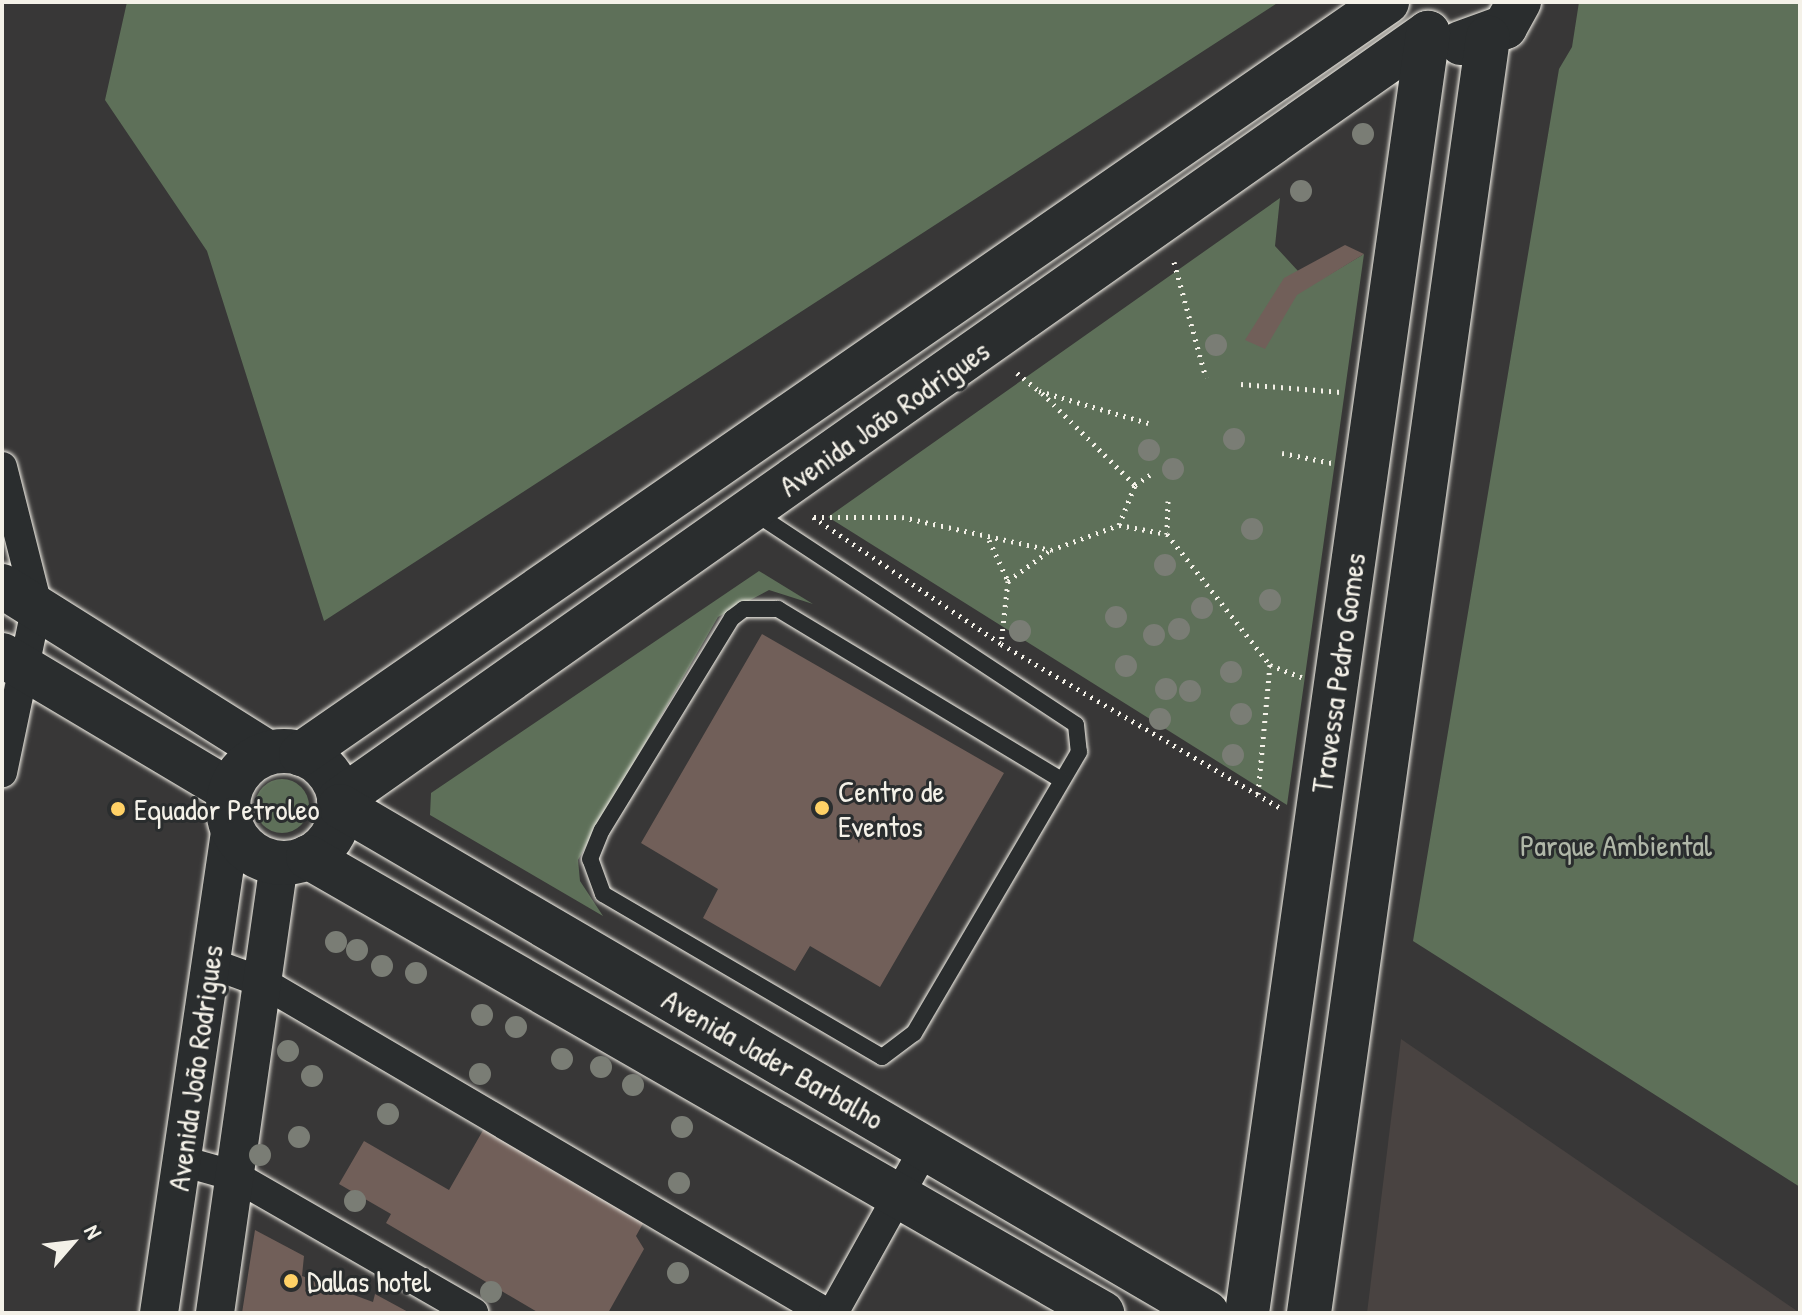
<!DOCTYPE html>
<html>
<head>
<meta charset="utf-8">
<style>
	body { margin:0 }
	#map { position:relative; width:1802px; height:1315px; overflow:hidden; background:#383737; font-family:"Patrick Hand",sans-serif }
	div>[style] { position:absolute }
	.built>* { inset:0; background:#494341 }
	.green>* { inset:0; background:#5e7059 }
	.round { border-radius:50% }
	.building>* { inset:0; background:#715f59 }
	.path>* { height:5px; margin-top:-2.5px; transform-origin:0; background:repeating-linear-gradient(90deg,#f4f1e8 0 2px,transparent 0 8px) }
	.roads { filter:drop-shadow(0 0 2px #f4f1e8) drop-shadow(0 0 2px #f4f1e8) }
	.service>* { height:16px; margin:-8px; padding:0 8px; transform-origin:8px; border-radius:8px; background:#2a2d2e }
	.minor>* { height:30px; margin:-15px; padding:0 15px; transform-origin:15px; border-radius:15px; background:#2a2d2e }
	.tertiary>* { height:38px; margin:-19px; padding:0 19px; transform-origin:19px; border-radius:19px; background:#2a2d2e }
	.secondary>* { height:44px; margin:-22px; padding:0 22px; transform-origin:22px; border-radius:22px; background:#2a2d2e }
	.secondary>.ring { margin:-22px; padding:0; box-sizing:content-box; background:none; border:44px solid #2a2d2e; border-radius:50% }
	.trees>* { width:22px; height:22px; margin:-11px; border-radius:50%; background:#7a7d75 }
	.dots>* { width:22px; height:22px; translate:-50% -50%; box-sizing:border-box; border:4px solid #2a2d2e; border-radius:50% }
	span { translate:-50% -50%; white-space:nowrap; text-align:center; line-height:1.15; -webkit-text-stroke:6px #2a2d2e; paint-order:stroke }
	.street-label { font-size:30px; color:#f4f1e8 }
	.poi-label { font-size:30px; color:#f4f1e8 }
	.left { translate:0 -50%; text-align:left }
	.park-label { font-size:30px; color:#b0b7a8 }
	.frame { position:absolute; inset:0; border:4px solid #f4f1e8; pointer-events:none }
	.north { position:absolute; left:32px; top:1203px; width:80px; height:80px; -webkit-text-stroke:6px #2a2d2e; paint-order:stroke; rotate:62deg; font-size:22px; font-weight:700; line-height:32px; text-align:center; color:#f4f1e8 }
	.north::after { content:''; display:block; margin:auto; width:28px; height:36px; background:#f4f1e8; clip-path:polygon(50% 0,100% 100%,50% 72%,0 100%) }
</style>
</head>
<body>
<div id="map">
	<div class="built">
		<div style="clip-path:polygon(1401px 1039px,1800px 1313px,1367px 1313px)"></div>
	</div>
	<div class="green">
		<div style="clip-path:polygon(127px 2px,1279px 2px,324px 621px,207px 251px,105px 100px)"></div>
		<div style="clip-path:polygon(1579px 2px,1800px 2px,1800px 1187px,1413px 941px,1559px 69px,1572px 47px)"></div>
		<div style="clip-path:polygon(1280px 198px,1275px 246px,1298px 271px,1327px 276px,1364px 254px,1287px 805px,828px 517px)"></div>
		<div style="clip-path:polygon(759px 571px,813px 604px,769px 590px,718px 617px,578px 860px,580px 881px,603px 916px,430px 815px,431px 793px)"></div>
		<div class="round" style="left:255px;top:779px;width:54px;height:54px"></div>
	</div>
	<div class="building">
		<div style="clip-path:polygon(1345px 245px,1364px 254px,1297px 295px,1265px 349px,1245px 340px,1284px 278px)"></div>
		<div style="clip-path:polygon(762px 634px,1004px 773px,880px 987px,810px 946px,795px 971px,703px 918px,718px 889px,641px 843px)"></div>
		<div style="clip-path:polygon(486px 1125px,646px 1218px,636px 1236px,644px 1249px,608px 1313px,539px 1313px,386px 1223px,391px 1214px,339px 1184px,364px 1141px,449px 1190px)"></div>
		<div style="clip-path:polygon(255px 1230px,304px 1256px,302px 1276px,373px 1302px,375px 1294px,410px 1313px,242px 1313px)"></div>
	</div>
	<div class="path">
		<div style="left:1174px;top:262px;width:120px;rotate:74.6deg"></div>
		<div style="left:1017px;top:373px;width:28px;rotate:39deg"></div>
		<div style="left:1039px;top:391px;width:114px;rotate:16.4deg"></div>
		<div style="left:1241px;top:384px;width:100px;rotate:4.6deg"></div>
		<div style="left:1042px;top:393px;width:131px;rotate:44.7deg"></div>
		<div style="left:1282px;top:453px;width:51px;rotate:11.3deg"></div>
		<div style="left:1168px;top:501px;width:33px;rotate:92deg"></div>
		<div style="left:1167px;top:534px;width:167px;rotate:51.8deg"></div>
		<div style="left:1270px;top:665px;width:34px;rotate:21deg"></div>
		<div style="left:813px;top:517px;width:227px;rotate:34deg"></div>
		<div style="left:1001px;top:644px;width:324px;rotate:30.4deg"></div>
		<div style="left:814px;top:517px;width:88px"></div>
		<div style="left:902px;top:517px;width:153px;rotate:12.5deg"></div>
		<div style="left:1051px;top:550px;width:72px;rotate:-20.2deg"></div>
		<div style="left:1119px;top:525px;width:43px;rotate:-68.2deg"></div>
		<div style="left:1135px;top:485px;width:18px;rotate:-34deg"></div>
		<div style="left:1119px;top:525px;width:49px;rotate:10.6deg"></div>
		<div style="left:989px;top:540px;width:45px;rotate:65.1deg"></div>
		<div style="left:1008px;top:581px;width:63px;rotate:96.3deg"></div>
		<div style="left:1008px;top:581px;width:52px;rotate:-36.4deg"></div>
		<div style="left:1258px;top:794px;width:130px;rotate:-84.7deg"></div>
	</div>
	<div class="roads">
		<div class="service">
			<div style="left:752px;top:511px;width:388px;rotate:33.4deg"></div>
			<div style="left:1076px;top:725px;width:27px;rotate:84deg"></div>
			<div style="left:1079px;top:752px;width:326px;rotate:120.4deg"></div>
			<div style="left:914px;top:1033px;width:40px;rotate:143deg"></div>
			<div style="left:882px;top:1057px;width:323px;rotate:-149.7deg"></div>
			<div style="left:603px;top:894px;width:37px;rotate:-110deg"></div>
			<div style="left:590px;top:859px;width:31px;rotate:-68deg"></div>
			<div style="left:602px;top:830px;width:249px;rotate:-58.5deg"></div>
			<div style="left:732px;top:618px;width:15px;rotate:-37deg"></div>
			<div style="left:744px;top:609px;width:34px"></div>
			<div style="left:778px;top:609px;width:331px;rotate:31.1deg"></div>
		</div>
		<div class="minor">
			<div style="left:2px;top:467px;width:142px;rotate:75.8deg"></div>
			<div style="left:37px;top:605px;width:171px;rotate:101.8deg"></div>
			<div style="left:210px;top:963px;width:55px;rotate:20.1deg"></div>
			<div style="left:262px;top:982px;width:654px;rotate:30.41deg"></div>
			<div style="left:182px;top:1161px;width:55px;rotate:15.8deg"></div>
			<div style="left:235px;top:1176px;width:275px;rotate:29.9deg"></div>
			<div style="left:833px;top:1313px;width:189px;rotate:-60.9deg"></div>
		</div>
		<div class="tertiary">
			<div style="left:159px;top:1313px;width:494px;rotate:-81.6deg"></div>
			<div style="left:215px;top:1313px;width:455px;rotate:-81.9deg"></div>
		</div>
		<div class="secondary">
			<div style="left:1461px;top:43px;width:47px;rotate:-20deg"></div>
			<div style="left:1505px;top:27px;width:29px;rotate:-61deg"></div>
			<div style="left:2px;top:586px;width:314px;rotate:32.1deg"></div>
			<div style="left:2px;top:655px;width:265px;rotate:30.8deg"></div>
			<div class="ring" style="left:228px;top:751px;width:68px;height:68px"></div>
			<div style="left:301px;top:754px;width:1321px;rotate:-34.7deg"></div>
			<div style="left:339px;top:800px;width:1332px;rotate:-35.16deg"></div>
			<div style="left:340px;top:806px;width:1004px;rotate:30.32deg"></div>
			<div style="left:308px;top:857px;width:916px;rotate:29.87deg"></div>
			<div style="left:1247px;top:1313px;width:1293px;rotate:-81.95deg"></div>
			<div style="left:1309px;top:1313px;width:1288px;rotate:-82.01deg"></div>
		</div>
	</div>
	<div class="trees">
		<div style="left:1363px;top:134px"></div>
		<div style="left:1301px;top:191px"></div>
		<div style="left:1216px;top:345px"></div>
		<div style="left:1234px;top:439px"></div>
		<div style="left:1149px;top:450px"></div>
		<div style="left:1173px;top:469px"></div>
		<div style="left:1252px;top:529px"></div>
		<div style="left:1165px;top:565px"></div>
		<div style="left:1270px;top:600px"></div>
		<div style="left:1202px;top:608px"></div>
		<div style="left:1116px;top:617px"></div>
		<div style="left:1179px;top:629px"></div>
		<div style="left:1020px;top:631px"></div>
		<div style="left:1154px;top:635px"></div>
		<div style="left:1126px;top:666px"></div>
		<div style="left:1231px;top:672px"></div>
		<div style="left:1166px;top:689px"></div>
		<div style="left:1190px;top:691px"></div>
		<div style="left:1241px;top:714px"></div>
		<div style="left:1160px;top:719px"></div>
		<div style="left:1233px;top:755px"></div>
		<div style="left:336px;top:942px"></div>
		<div style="left:357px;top:950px"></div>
		<div style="left:382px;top:966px"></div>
		<div style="left:416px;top:973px"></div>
		<div style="left:482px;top:1015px"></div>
		<div style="left:516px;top:1027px"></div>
		<div style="left:288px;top:1051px"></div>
		<div style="left:562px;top:1059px"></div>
		<div style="left:601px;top:1067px"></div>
		<div style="left:480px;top:1074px"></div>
		<div style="left:312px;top:1076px"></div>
		<div style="left:633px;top:1085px"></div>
		<div style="left:388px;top:1114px"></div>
		<div style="left:682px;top:1127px"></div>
		<div style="left:299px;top:1137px"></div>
		<div style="left:260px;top:1155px"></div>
		<div style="left:679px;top:1183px"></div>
		<div style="left:355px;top:1201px"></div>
		<div style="left:678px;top:1273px"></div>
		<div style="left:491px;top:1292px"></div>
	</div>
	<div class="dots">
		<div style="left:822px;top:808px;background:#ffd166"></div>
		<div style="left:118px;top:809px;background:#ffd166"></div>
		<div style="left:291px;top:1281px;background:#ffd166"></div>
	</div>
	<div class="street-label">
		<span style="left:884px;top:418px;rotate:-35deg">Avenida João Rodrigues</span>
		<span style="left:1338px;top:673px;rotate:-82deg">Travessa Pedro Gomes</span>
		<span style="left:773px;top:1059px;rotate:30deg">Avenida Jader Barbalho</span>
		<span style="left:195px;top:1068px;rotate:-82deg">Avenida João Rodrigues</span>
	</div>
	<div class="poi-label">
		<span class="left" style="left:838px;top:808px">Centro de<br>Eventos</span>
		<span class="left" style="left:134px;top:809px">Equador Petroleo</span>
		<span class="left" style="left:307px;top:1281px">Dallas hotel</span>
	</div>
	<div class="park-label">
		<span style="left:1616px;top:845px">Parque Ambiental</span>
	</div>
	<div class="frame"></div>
	<div class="north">N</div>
</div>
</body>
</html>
